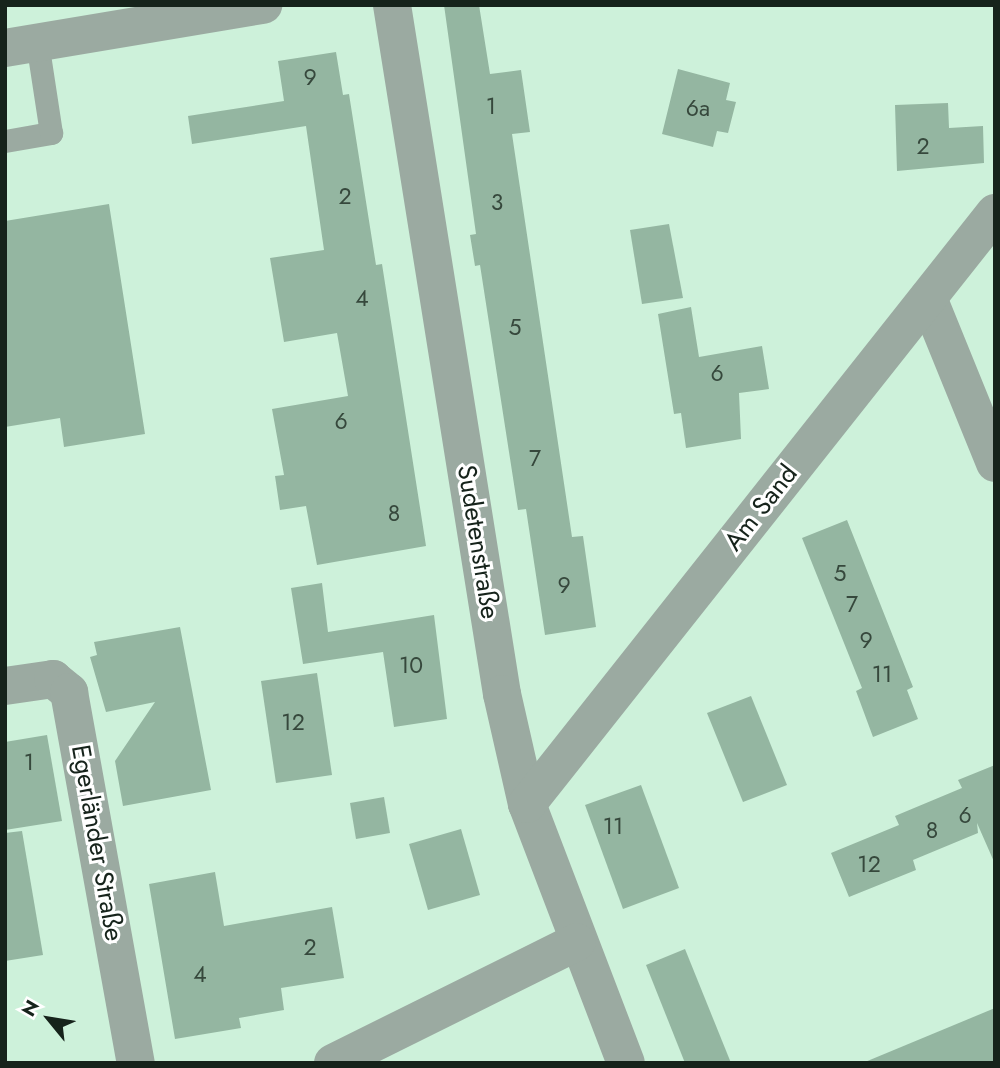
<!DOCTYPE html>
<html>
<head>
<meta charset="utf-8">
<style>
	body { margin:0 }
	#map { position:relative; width:1000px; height:1068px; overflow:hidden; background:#cdf1da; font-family:Jost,sans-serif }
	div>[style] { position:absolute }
	.building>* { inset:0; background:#94b6a1 }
	.service>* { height:23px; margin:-11.5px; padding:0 11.5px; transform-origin:11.5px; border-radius:11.5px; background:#9baaa1 }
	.minor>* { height:38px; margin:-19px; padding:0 19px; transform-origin:19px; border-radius:19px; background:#9baaa1 }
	span { translate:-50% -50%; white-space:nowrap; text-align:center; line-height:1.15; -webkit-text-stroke:6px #fff; paint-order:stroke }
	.number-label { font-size:23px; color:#36483c }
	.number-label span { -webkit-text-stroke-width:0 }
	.street-label { font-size:26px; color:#16231b }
	.frame { position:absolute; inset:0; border:7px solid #16231b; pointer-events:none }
	.north { position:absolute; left:14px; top:984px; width:70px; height:70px; -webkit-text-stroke:5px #fff; paint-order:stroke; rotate:300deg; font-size:19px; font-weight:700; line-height:28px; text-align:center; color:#16231b }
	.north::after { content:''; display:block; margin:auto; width:24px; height:32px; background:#16231b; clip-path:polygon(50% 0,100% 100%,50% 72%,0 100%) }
</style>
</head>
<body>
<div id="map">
	<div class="building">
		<div style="clip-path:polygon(444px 5px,479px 5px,490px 74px,521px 70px,530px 132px,512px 134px,572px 537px,583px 536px,596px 627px,545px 635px,526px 509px,518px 510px,480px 265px,475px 266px,470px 235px,476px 234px)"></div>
		<div style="clip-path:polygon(336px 52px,343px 95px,349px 94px,376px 265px,382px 264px,426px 546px,317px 565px,306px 506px,280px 510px,275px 476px,284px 475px,272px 409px,348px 396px,337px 333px,284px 342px,270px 258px,324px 250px,306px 126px,192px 144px,188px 116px,284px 101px,278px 61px)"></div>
		<div style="clip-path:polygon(678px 69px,730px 83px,726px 100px,736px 102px,728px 133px,717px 131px,713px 147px,662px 134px)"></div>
		<div style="clip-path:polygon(948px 103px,949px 128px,983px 126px,984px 163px,897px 171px,895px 105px)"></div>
		<div style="clip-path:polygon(109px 204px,145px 434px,64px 447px,60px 418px,5px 427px,5px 221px)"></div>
		<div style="clip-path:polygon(669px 224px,683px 298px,642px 304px,630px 230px)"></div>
		<div style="clip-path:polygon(691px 307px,699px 357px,762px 346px,769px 389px,739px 393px,741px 439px,686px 448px,681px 413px,674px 414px,658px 314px)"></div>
		<div style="clip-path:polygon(847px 520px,913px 687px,907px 690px,918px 719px,873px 737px,856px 691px,862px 688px,802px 538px)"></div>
		<div style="clip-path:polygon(322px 583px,328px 632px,434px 615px,447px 719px,394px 727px,383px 652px,303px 664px,291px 588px)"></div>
		<div style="clip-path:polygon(180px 627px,211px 790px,123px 806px,115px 761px,155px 702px,106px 712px,90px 657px,97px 655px,94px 642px)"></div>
		<div style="clip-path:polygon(317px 673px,332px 775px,276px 783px,261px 681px)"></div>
		<div style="clip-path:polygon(751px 696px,787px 785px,743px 802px,707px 713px)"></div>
		<div style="clip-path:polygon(47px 735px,62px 821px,5px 830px,5px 742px)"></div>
		<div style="clip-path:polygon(995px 765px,995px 864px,977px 823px,978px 833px,913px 860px,916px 870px,849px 897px,831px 853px,899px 825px,895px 816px,962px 788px,958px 780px)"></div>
		<div style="clip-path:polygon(641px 785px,679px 888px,623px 909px,585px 805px)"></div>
		<div style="clip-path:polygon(384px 797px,390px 833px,356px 839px,350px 803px)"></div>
		<div style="clip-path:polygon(461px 829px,480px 895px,428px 910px,409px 844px)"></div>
		<div style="clip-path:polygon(22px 831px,43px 955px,5px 961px,5px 833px)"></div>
		<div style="clip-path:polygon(215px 872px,224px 926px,332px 907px,344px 978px,281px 988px,284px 1010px,239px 1018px,241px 1028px,175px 1039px,149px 884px)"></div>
		<div style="clip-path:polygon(685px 949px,731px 1063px,685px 1063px,646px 965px)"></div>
		<div style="clip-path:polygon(995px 1008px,995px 1063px,865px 1063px,865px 1062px)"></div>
	</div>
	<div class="service">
		<div style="left:5px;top:141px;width:47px;rotate:-9.9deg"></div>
		<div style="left:51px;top:133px;width:92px;rotate:-98.7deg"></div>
	</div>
	<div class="minor">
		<div style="left:392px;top:5px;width:698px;rotate:80.93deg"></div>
		<div style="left:502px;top:694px;width:113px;rotate:77.2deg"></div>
		<div style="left:527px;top:804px;width:277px;rotate:69.1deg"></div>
		<div style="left:5px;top:48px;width:262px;rotate:-9.5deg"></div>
		<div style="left:928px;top:298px;width:178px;rotate:67.9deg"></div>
		<div style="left:5px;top:686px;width:49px;rotate:-8.3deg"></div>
		<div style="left:53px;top:679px;width:21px;rotate:39deg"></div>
		<div style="left:69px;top:692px;width:377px;rotate:79.8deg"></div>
		<div style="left:527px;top:804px;width:754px;rotate:-51.63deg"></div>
		<div style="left:333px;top:1063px;width:272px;rotate:-26.4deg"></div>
	</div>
	<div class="number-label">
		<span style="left:310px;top:77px">9</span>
		<span style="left:491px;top:106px">1</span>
		<span style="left:698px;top:108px">6a</span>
		<span style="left:923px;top:146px">2</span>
		<span style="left:345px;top:196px">2</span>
		<span style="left:497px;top:202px">3</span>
		<span style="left:362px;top:298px">4</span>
		<span style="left:515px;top:327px">5</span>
		<span style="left:717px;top:373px">6</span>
		<span style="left:341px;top:421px">6</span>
		<span style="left:535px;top:458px">7</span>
		<span style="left:394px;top:513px">8</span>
		<span style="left:840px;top:573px">5</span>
		<span style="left:564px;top:585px">9</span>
		<span style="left:852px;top:604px">7</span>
		<span style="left:866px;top:640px">9</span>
		<span style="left:411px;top:665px">10</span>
		<span style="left:882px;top:674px">11</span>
		<span style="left:293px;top:722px">12</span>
		<span style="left:29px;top:762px">1</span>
		<span style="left:965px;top:815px">6</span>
		<span style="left:613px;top:826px">11</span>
		<span style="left:932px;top:830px">8</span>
		<span style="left:869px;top:864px">12</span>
		<span style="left:310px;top:947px">2</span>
		<span style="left:200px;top:974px">4</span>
	</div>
	<div class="street-label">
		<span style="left:761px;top:508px;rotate:-52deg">Am Sand</span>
		<span style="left:478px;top:542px;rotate:81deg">Sudetenstraße</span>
		<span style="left:97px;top:843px;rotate:80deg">Egerländer Straße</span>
	</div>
	<div class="frame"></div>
	<div class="north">N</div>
</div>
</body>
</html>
